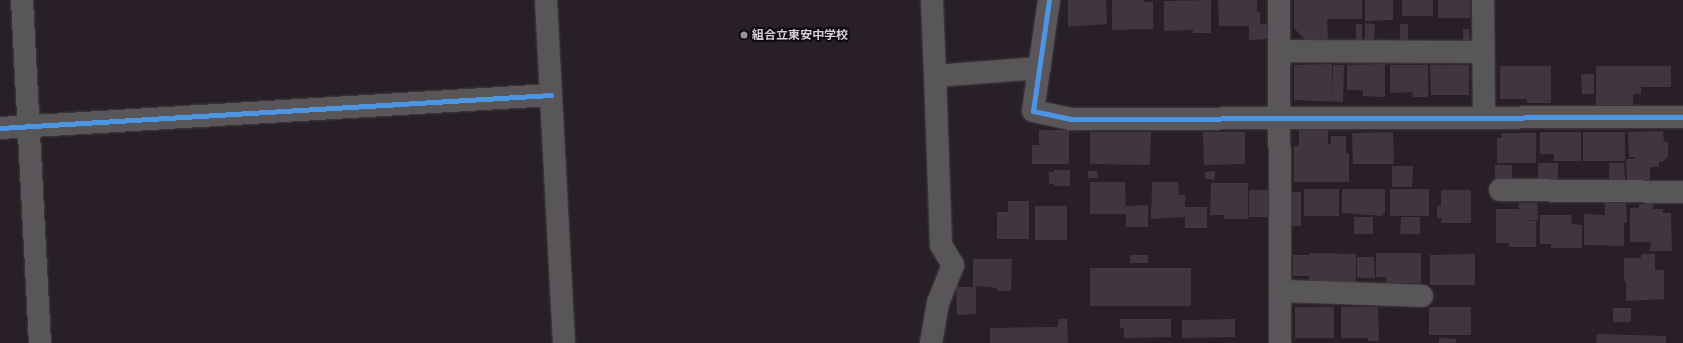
<!DOCTYPE html>
<html>
<head>
<meta charset="utf-8">
<style>
	body { margin:0 }
	#map { position:relative; width:1683px; height:343px; overflow:hidden; background:#282026; font-family:"Libre Baskerville","Noto Sans JP",serif }
	div>[style] { position:absolute }
	.building>* { inset:0; background:#41363f }
	.roads { filter:drop-shadow(0 0 1px #433d41) drop-shadow(0 0 1px #433d41) }
	.minor>* { height:22px; margin:-11px; padding:0 11px; transform-origin:11px; border-radius:11px; background:#595659 }
	.tertiary>* { height:22px; margin:-11px; padding:0 11px; transform-origin:11px; border-radius:11px; background:#595659 }
	.cycleway>* { height:5px; margin:-2.5px; padding:0 2.5px; transform-origin:2.5px; border-radius:2.5px; background:#4d94e3 }
	.dots>* { width:11px; height:11px; translate:-50% -50%; box-sizing:border-box; border:2px solid #10090e; border-radius:50% }
	span { translate:-50% -50%; white-space:nowrap; text-align:center; line-height:1.15; -webkit-text-stroke:4px #10090e; paint-order:stroke }
	.poi-label { font-size:12px; color:#d8ced6; font-weight:700 }
	.left { translate:0 -50%; text-align:left }
</style>
</head>
<body>
<div id="map">
	<div class="building">
		<div style="clip-path:polygon(1068px 0,1106px 0,1107px 24px,1068px 27px)"></div>
		<div style="clip-path:polygon(1112px 0,1144px 0,1144px 2px,1153px 2px,1153px 29px,1112px 30px)"></div>
		<div style="clip-path:polygon(1211px 0,1211px 33px,1193px 33px,1193px 30px,1164px 31px,1164px 1px)"></div>
		<div style="clip-path:polygon(1218px 0,1257px 0,1257px 12px,1260px 12px,1260px 24px,1267px 24px,1267px 39px,1249px 40px,1249px 26px,1219px 26px)"></div>
		<div style="clip-path:polygon(1294px 0,1362px 0,1362px 19px,1327px 19px,1328px 40px,1305px 40px,1294px 28px)"></div>
		<div style="clip-path:polygon(1365px 0,1393px 0,1393px 20px,1365px 21px)"></div>
		<div style="clip-path:polygon(1402px 0,1433px 0,1433px 16px,1402px 16px)"></div>
		<div style="clip-path:polygon(1438px 0,1470px 0,1470px 18px,1438px 18px)"></div>
		<div style="clip-path:polygon(1365px 23px,1375px 24px,1374px 40px,1365px 40px)"></div>
		<div style="clip-path:polygon(1356px 24px,1362px 24px,1362px 41px,1356px 41px)"></div>
		<div style="clip-path:polygon(1400px 24px,1408px 24px,1408px 40px,1400px 40px)"></div>
		<div style="clip-path:polygon(1463px 29px,1469px 29px,1470px 41px,1463px 40px)"></div>
		<div style="clip-path:polygon(1332px 64px,1332px 98px,1333px 65px,1344px 65px,1343px 102px,1294px 100px,1294px 65px)"></div>
		<div style="clip-path:polygon(1385px 64px,1385px 97px,1363px 96px,1363px 90px,1347px 90px,1347px 65px)"></div>
		<div style="clip-path:polygon(1390px 65px,1428px 65px,1428px 97px,1412px 97px,1413px 92px,1390px 93px)"></div>
		<div style="clip-path:polygon(1430px 65px,1469px 65px,1469px 95px,1431px 95px)"></div>
		<div style="clip-path:polygon(1500px 66px,1551px 66px,1551px 103px,1527px 103px,1527px 99px,1500px 99px)"></div>
		<div style="clip-path:polygon(1596px 66px,1671px 66px,1671px 87px,1641px 87px,1641px 94px,1633px 94px,1633px 105px,1596px 105px)"></div>
		<div style="clip-path:polygon(1581px 74px,1594px 74px,1594px 94px,1582px 94px)"></div>
		<div style="clip-path:polygon(1039px 130px,1069px 130px,1069px 164px,1032px 164px,1032px 145px,1039px 145px)"></div>
		<div style="clip-path:polygon(1299px 130px,1328px 130px,1328px 145px,1331px 142px,1331px 136px,1346px 136px,1346px 153px,1349px 153px,1349px 182px,1294px 182px,1294px 146px,1299px 146px)"></div>
		<div style="clip-path:polygon(1663px 131px,1664px 142px,1668px 142px,1668px 158px,1665px 158px,1665px 161px,1659px 162px,1659px 167px,1650px 167px,1650px 180px,1627px 180px,1626px 159px,1635px 159px,1635px 157px,1629px 157px,1628px 132px)"></div>
		<div style="clip-path:polygon(1090px 132px,1151px 132px,1150px 165px,1090px 164px)"></div>
		<div style="clip-path:polygon(1203px 132px,1245px 132px,1245px 164px,1204px 165px)"></div>
		<div style="clip-path:polygon(1393px 132px,1394px 164px,1353px 164px,1352px 133px)"></div>
		<div style="clip-path:polygon(1540px 132px,1581px 132px,1581px 161px,1554px 161px,1554px 154px,1540px 154px)"></div>
		<div style="clip-path:polygon(1583px 132px,1625px 132px,1625px 161px,1583px 161px)"></div>
		<div style="clip-path:polygon(1502px 133px,1536px 133px,1536px 163px,1497px 163px,1497px 138px,1502px 138px)"></div>
		<div style="clip-path:polygon(1538px 163px,1558px 163px,1558px 180px,1538px 180px)"></div>
		<div style="clip-path:polygon(1609px 163px,1624px 163px,1625px 179px,1609px 180px)"></div>
		<div style="clip-path:polygon(1495px 165px,1512px 165px,1512px 181px,1495px 181px)"></div>
		<div style="clip-path:polygon(1392px 166px,1413px 166px,1412px 187px,1392px 187px)"></div>
		<div style="clip-path:polygon(1054px 170px,1070px 170px,1070px 186px,1054px 186px,1054px 184px,1049px 184px,1049px 172px,1054px 172px)"></div>
		<div style="clip-path:polygon(1088px 171px,1097px 171px,1098px 178px,1088px 178px)"></div>
		<div style="clip-path:polygon(1215px 171px,1215px 180px,1205px 179px,1205px 172px)"></div>
		<div style="clip-path:polygon(1090px 182px,1125px 182px,1126px 214px,1090px 214px)"></div>
		<div style="clip-path:polygon(1152px 182px,1178px 182px,1179px 195px,1185px 195px,1185px 207px,1207px 207px,1207px 228px,1185px 228px,1185px 217px,1151px 219px)"></div>
		<div style="clip-path:polygon(1211px 183px,1248px 183px,1248px 219px,1224px 219px,1224px 215px,1210px 215px)"></div>
		<div style="clip-path:polygon(1304px 189px,1339px 189px,1339px 216px,1304px 216px)"></div>
		<div style="clip-path:polygon(1342px 189px,1385px 189px,1385px 214px,1383px 213px,1383px 216px,1342px 213px)"></div>
		<div style="clip-path:polygon(1390px 189px,1429px 189px,1429px 216px,1390px 216px)"></div>
		<div style="clip-path:polygon(1249px 190px,1268px 190px,1268px 217px,1249px 217px)"></div>
		<div style="clip-path:polygon(1441px 190px,1471px 190px,1471px 223px,1441px 223px,1441px 218px,1437px 218px,1437px 206px,1441px 206px)"></div>
		<div style="clip-path:polygon(1291px 192px,1301px 192px,1301px 226px,1291px 226px)"></div>
		<div style="clip-path:polygon(1008px 201px,1029px 201px,1029px 239px,997px 239px,997px 212px,1008px 212px)"></div>
		<div style="clip-path:polygon(1519px 203px,1537px 203px,1538px 220px,1521px 220px,1536px 221px,1536px 247px,1509px 247px,1509px 243px,1496px 243px,1496px 209px,1519px 209px)"></div>
		<div style="clip-path:polygon(1605px 203px,1626px 203px,1627px 223px,1624px 223px,1624px 246px,1584px 245px,1584px 214px,1605px 215px)"></div>
		<div style="clip-path:polygon(1639px 204px,1653px 204px,1653px 209px,1663px 209px,1663px 213px,1671px 213px,1672px 251px,1650px 251px,1651px 242px,1630px 242px,1630px 208px,1639px 208px)"></div>
		<div style="clip-path:polygon(1148px 205px,1148px 227px,1126px 227px,1126px 206px)"></div>
		<div style="clip-path:polygon(1035px 206px,1067px 206px,1067px 240px,1035px 240px)"></div>
		<div style="clip-path:polygon(1540px 215px,1571px 215px,1572px 224px,1582px 225px,1582px 248px,1551px 248px,1551px 244px,1540px 244px)"></div>
		<div style="clip-path:polygon(1354px 217px,1373px 217px,1373px 234px,1354px 234px)"></div>
		<div style="clip-path:polygon(1401px 217px,1420px 217px,1420px 234px,1400px 234px)"></div>
		<div style="clip-path:polygon(1310px 253px,1356px 254px,1356px 288px,1309px 283px,1309px 276px,1293px 276px,1293px 255px,1310px 255px)"></div>
		<div style="clip-path:polygon(1376px 253px,1421px 253px,1421px 283px,1386px 284px,1386px 277px,1376px 277px)"></div>
		<div style="clip-path:polygon(1475px 254px,1475px 285px,1430px 285px,1430px 255px)"></div>
		<div style="clip-path:polygon(1641px 254px,1655px 254px,1655px 270px,1664px 270px,1664px 299px,1626px 301px,1626px 281px,1624px 281px,1624px 258px,1641px 258px)"></div>
		<div style="clip-path:polygon(1130px 255px,1148px 255px,1148px 263px,1130px 263px)"></div>
		<div style="clip-path:polygon(1357px 257px,1374px 257px,1375px 278px,1357px 278px)"></div>
		<div style="clip-path:polygon(973px 259px,1012px 259px,1011px 291px,997px 291px,997px 288px,976px 286px,976px 314px,957px 315px,956px 287px,973px 287px)"></div>
		<div style="clip-path:polygon(1090px 268px,1191px 268px,1191px 306px,1090px 306px)"></div>
		<div style="clip-path:polygon(1295px 307px,1334px 307px,1334px 338px,1295px 338px)"></div>
		<div style="clip-path:polygon(1341px 307px,1378px 307px,1379px 341px,1368px 341px,1368px 338px,1341px 338px)"></div>
		<div style="clip-path:polygon(1429px 307px,1471px 307px,1471px 335px,1429px 335px)"></div>
		<div style="clip-path:polygon(1613px 308px,1631px 308px,1631px 322px,1613px 322px)"></div>
		<div style="clip-path:polygon(1058px 319px,1067px 319px,1068px 343px,990px 343px,990px 328px,1058px 327px)"></div>
		<div style="clip-path:polygon(1120px 319px,1171px 319px,1171px 337px,1124px 338px,1124px 328px,1120px 328px)"></div>
		<div style="clip-path:polygon(1235px 319px,1235px 337px,1182px 338px,1182px 320px)"></div>
		<div style="clip-path:polygon(1597px 334px,1666px 336px,1666px 343px,1596px 343px)"></div>
		<div style="clip-path:polygon(1439px 338px,1456px 339px,1456px 343px,1439px 343px)"></div>
	</div>
	<div class="roads">
		<div class="minor">
			<div style="left:546px;top:0;width:343px;rotate:87deg"></div>
			<div style="left:932px;top:0;width:76px;rotate:87.7deg"></div>
			<div style="left:935px;top:76px;width:105px;rotate:-4.4deg"></div>
			<div style="left:1049px;top:0;width:112px;rotate:98.2deg"></div>
			<div style="left:1033px;top:111px;width:40px;rotate:12deg"></div>
			<div style="left:1072px;top:119px;width:611px;rotate:-0.19deg"></div>
			<div style="left:1279px;top:0;width:343px;rotate:89.8deg"></div>
			<div style="left:1483px;top:0;width:118px;rotate:89.5deg"></div>
			<div style="left:1280px;top:51px;width:203px;rotate:0.3deg"></div>
			<div style="left:0;top:128px;width:552px;rotate:-3.43deg"></div>
			<div style="left:1500px;top:190px;width:183px;rotate:0.6deg"></div>
			<div style="left:1280px;top:291px;width:142px;rotate:2deg"></div>
			<div style="left:931px;top:343px;width:41px;rotate:-80.1deg"></div>
			<div style="left:938px;top:303px;width:41px;rotate:-68.5deg"></div>
			<div style="left:953px;top:265px;width:23px;rotate:-121deg"></div>
			<div style="left:941px;top:245px;width:169px;rotate:-92deg"></div>
		</div>
		<div class="tertiary">
			<div style="left:22px;top:0;width:343px;rotate:87deg"></div>
		</div>
	</div>
	<div class="cycleway">
		<div style="left:1049px;top:0;width:112px;rotate:98.2deg"></div>
		<div style="left:1033px;top:111px;width:40px;rotate:12deg"></div>
		<div style="left:1072px;top:119px;width:611px;rotate:-0.19deg"></div>
		<div style="left:0;top:128px;width:552px;rotate:-3.43deg"></div>
	</div>
	<div class="dots">
		<div style="left:744px;top:35px;background:#9a9198"></div>
	</div>
	<div class="poi-label">
		<span class="left" style="left:752px;top:35px">組合立東安中学校</span>
	</div>
</div>
</body>
</html>
